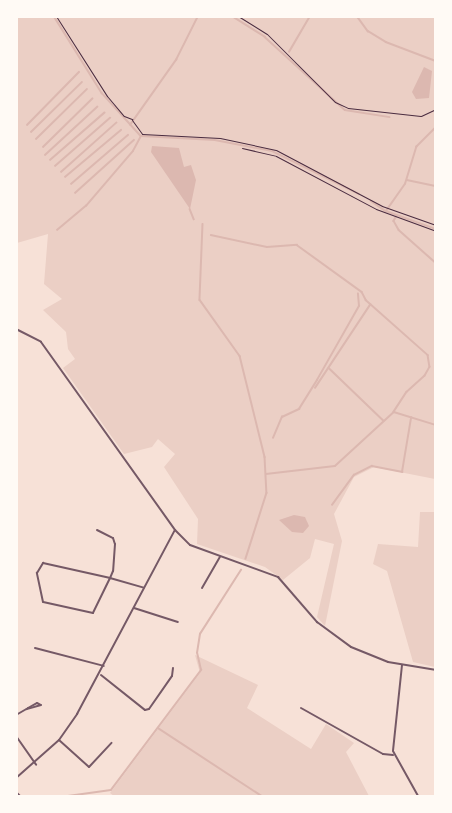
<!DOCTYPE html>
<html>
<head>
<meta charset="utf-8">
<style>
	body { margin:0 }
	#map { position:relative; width:452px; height:813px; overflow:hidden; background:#f7e1d7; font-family:"Fira Sans Condensed",sans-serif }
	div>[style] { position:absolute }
	.green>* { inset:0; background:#ebcfc5 }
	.water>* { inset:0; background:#dcb8b0 }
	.stream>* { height:1.5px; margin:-0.75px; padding:0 0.75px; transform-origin:0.75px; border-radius:0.75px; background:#dcb8b0 }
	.path>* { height:1px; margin:-0.5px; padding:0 0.5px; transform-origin:0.5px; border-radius:0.5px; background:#4a2c40 }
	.minor>* { height:2px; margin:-1px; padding:0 1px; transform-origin:1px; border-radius:1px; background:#755966 }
	.tertiary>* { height:2px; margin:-1px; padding:0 1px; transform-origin:1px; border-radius:1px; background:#755966 }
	span { translate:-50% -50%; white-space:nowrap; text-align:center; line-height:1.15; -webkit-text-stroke:4.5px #fffaf5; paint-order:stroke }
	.frame { position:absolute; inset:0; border:18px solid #fffaf5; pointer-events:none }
</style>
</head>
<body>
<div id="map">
	<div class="green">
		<div style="clip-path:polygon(17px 17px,435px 17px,435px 479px,374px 467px,354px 477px,334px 514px,342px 541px,325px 626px,317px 617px,334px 544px,315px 539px,310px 558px,283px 580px,265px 567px,197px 544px,198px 519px,164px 467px,175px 454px,158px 439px,152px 447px,124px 454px,63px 368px,75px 359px,68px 349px,66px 332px,43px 310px,62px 299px,44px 284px,48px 234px,17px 243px)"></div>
		<div style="clip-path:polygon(420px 512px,435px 512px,435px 667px,413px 662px,387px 571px,373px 564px,378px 544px,418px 547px)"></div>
		<div style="clip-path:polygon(195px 655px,258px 685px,247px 708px,311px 749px,326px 724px,354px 743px,346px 752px,369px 796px,114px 796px,110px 793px,200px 673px)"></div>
	</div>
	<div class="water">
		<div style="clip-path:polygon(424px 67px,432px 71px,429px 98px,416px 99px,412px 92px)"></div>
		<div style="clip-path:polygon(152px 146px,179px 148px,184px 167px,191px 165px,196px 180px,190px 209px,151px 152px)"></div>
		<div style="clip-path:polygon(294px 515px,305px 517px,309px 526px,303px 533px,292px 532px,279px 520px)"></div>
	</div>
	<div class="stream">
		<div style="left:54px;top:16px;width:91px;rotate:58.1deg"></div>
		<div style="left:102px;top:93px;width:58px;rotate:47.8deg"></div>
		<div style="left:141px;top:136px;width:74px;rotate:3.1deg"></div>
		<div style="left:215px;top:140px;width:58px;rotate:10.9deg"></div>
		<div style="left:272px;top:151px;width:97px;rotate:26.3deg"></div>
		<div style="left:232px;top:16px;width:39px;rotate:32deg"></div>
		<div style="left:265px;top:37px;width:108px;rotate:42.4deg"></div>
		<div style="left:345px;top:110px;width:45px;rotate:9deg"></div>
		<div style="left:357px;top:16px;width:19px;rotate:54deg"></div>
		<div style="left:368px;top:31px;width:21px;rotate:31deg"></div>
		<div style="left:386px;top:42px;width:53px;rotate:20.8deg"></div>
		<div style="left:289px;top:52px;width:42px;rotate:-59.7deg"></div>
		<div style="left:27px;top:125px;width:74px;rotate:-45.5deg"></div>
		<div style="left:130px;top:125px;width:80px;rotate:-54.7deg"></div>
		<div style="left:176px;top:60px;width:49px;rotate:-63.4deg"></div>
		<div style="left:31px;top:132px;width:71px;rotate:-44.4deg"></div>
		<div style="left:36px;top:139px;width:71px;rotate:-44.4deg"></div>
		<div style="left:43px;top:147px;width:69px;rotate:-44.4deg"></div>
		<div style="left:45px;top:155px;width:71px;rotate:-42.7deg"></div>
		<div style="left:50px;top:160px;width:72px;rotate:-41deg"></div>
		<div style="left:55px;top:166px;width:73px;rotate:-41.1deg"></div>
		<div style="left:61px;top:172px;width:74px;rotate:-41.7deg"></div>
		<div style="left:65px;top:177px;width:73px;rotate:-40deg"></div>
		<div style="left:407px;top:180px;width:30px;rotate:12deg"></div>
		<div style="left:71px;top:184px;width:75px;rotate:-40.7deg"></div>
		<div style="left:75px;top:193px;width:79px;rotate:-41.9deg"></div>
		<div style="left:371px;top:201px;width:18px;rotate:34deg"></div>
		<div style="left:386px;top:211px;width:53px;rotate:19.8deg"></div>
		<div style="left:190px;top:209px;width:11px;rotate:68deg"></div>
		<div style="left:386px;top:211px;width:33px;rotate:-55deg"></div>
		<div style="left:405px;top:184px;width:39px;rotate:-73deg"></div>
		<div style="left:416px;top:147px;width:28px;rotate:-45deg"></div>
		<div style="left:397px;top:216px;width:6px;rotate:121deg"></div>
		<div style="left:394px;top:221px;width:10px;rotate:61deg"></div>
		<div style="left:399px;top:230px;width:50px;rotate:41.7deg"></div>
		<div style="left:203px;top:224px;width:76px;rotate:92.3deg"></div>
		<div style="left:200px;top:300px;width:69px;rotate:54.5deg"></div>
		<div style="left:240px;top:356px;width:104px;rotate:76.1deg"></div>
		<div style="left:265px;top:457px;width:36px;rotate:87deg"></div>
		<div style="left:267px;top:493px;width:69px;rotate:107.7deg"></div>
		<div style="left:57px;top:230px;width:38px;rotate:-40deg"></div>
		<div style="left:86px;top:206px;width:72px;rotate:-49.5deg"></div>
		<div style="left:133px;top:151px;width:17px;rotate:-62deg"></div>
		<div style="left:211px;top:235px;width:57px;rotate:12.1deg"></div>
		<div style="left:267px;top:247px;width:30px;rotate:-4deg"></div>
		<div style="left:297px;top:245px;width:80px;rotate:35.9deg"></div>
		<div style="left:362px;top:292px;width:9px;rotate:63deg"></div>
		<div style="left:366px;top:300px;width:83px;rotate:41.6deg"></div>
		<div style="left:428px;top:355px;width:12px;rotate:81deg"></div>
		<div style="left:430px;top:367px;width:10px;rotate:119deg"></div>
		<div style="left:425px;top:376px;width:24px;rotate:138deg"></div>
		<div style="left:407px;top:392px;width:24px;rotate:123deg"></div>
		<div style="left:329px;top:368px;width:76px;rotate:43.9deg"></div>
		<div style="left:315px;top:388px;width:100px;rotate:-56.5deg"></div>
		<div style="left:273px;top:438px;width:23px;rotate:-67deg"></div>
		<div style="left:282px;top:417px;width:19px;rotate:-25deg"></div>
		<div style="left:299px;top:409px;width:34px;rotate:-58deg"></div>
		<div style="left:317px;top:380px;width:85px;rotate:-60.4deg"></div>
		<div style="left:359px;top:306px;width:12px;rotate:-95deg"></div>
		<div style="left:266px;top:474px;width:69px;rotate:-6.6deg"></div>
		<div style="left:335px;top:466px;width:80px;rotate:-42.5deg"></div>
		<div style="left:394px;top:412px;width:44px;rotate:17.2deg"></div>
		<div style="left:332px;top:505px;width:37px;rotate:-54deg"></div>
		<div style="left:354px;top:475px;width:20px;rotate:-27deg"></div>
		<div style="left:372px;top:466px;width:31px;rotate:11deg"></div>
		<div style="left:402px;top:472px;width:55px;rotate:-80.5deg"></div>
		<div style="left:158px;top:728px;width:124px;rotate:33.2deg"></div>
		<div style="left:68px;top:796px;width:43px;rotate:-7.9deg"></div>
		<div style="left:111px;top:790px;width:150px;rotate:-53.1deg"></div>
		<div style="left:201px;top:670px;width:17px;rotate:-103deg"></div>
		<div style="left:197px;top:653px;width:19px;rotate:-81deg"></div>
		<div style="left:200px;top:634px;width:76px;rotate:-57.4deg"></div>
	</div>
	<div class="path">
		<div style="left:56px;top:16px;width:95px;rotate:57.5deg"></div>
		<div style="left:107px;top:96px;width:26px;rotate:50deg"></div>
		<div style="left:124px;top:116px;width:9px;rotate:21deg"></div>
		<div style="left:238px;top:16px;width:34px;rotate:32deg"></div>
		<div style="left:267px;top:34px;width:96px;rotate:45deg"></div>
		<div style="left:335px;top:102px;width:14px;rotate:25deg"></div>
		<div style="left:348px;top:108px;width:73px;rotate:6.3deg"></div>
		<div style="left:421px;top:116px;width:17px;rotate:-25deg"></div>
		<div style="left:132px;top:120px;width:17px;rotate:54deg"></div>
		<div style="left:142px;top:134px;width:78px;rotate:2.9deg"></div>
		<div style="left:220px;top:138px;width:57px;rotate:12.1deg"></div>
		<div style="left:276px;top:150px;width:120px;rotate:27.8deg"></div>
		<div style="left:382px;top:206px;width:57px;rotate:19.4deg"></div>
		<div style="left:242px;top:148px;width:35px;rotate:13deg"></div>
		<div style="left:276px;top:156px;width:113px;rotate:27.9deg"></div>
		<div style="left:376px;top:209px;width:64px;rotate:20.1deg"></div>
	</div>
	<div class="minor">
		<div style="left:97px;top:530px;width:18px;rotate:27deg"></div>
		<div style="left:113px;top:538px;width:6px;rotate:72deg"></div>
		<div style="left:115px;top:544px;width:27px;rotate:94deg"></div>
		<div style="left:113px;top:571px;width:8px;rotate:113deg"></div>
		<div style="left:110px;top:578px;width:39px;rotate:116deg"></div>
		<div style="left:93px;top:613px;width:51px;rotate:-167.6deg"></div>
		<div style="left:43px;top:602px;width:30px;rotate:-102deg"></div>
		<div style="left:37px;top:573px;width:12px;rotate:-59deg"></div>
		<div style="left:43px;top:563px;width:69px;rotate:12.6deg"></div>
		<div style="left:110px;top:578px;width:35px;rotate:16deg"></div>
		<div style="left:202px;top:588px;width:36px;rotate:-60deg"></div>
		<div style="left:134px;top:608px;width:46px;rotate:17.7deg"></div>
		<div style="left:35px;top:648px;width:71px;rotate:14.6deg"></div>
		<div style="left:402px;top:665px;width:86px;rotate:96deg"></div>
		<div style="left:393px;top:751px;width:51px;rotate:60.9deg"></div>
		<div style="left:101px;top:675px;width:56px;rotate:38.5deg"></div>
		<div style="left:145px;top:710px;width:4px;rotate:-14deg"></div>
		<div style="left:149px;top:709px;width:40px;rotate:-55.1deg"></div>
		<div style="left:172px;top:676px;width:8px;rotate:-83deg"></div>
		<div style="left:301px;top:708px;width:94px;rotate:29.3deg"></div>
		<div style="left:383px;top:754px;width:10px;rotate:6deg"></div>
		<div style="left:16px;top:715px;width:14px;rotate:-30deg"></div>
		<div style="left:28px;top:708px;width:10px;rotate:-29deg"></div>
		<div style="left:37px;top:703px;width:4px;rotate:27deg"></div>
		<div style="left:41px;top:705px;width:15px;rotate:164deg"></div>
		<div style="left:16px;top:736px;width:35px;rotate:55deg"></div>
		<div style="left:59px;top:740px;width:40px;rotate:42deg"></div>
		<div style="left:89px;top:767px;width:33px;rotate:-47deg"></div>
		<div style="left:16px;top:778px;width:57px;rotate:-41.5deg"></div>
		<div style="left:59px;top:740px;width:32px;rotate:-55deg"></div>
		<div style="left:77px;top:714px;width:208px;rotate:-62deg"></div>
		<div style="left:16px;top:792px;width:6px;rotate:45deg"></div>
	</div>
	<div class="tertiary">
		<div style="left:16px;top:329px;width:28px;rotate:27deg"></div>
		<div style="left:41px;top:342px;width:231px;rotate:54.5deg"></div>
		<div style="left:175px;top:530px;width:21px;rotate:45deg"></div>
		<div style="left:190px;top:545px;width:94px;rotate:20deg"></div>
		<div style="left:278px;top:577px;width:60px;rotate:49.1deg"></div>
		<div style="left:317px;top:622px;width:42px;rotate:36.3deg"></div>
		<div style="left:351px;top:647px;width:40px;rotate:22deg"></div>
		<div style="left:388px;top:662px;width:49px;rotate:9.5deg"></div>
	</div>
	<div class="frame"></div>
</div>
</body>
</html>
